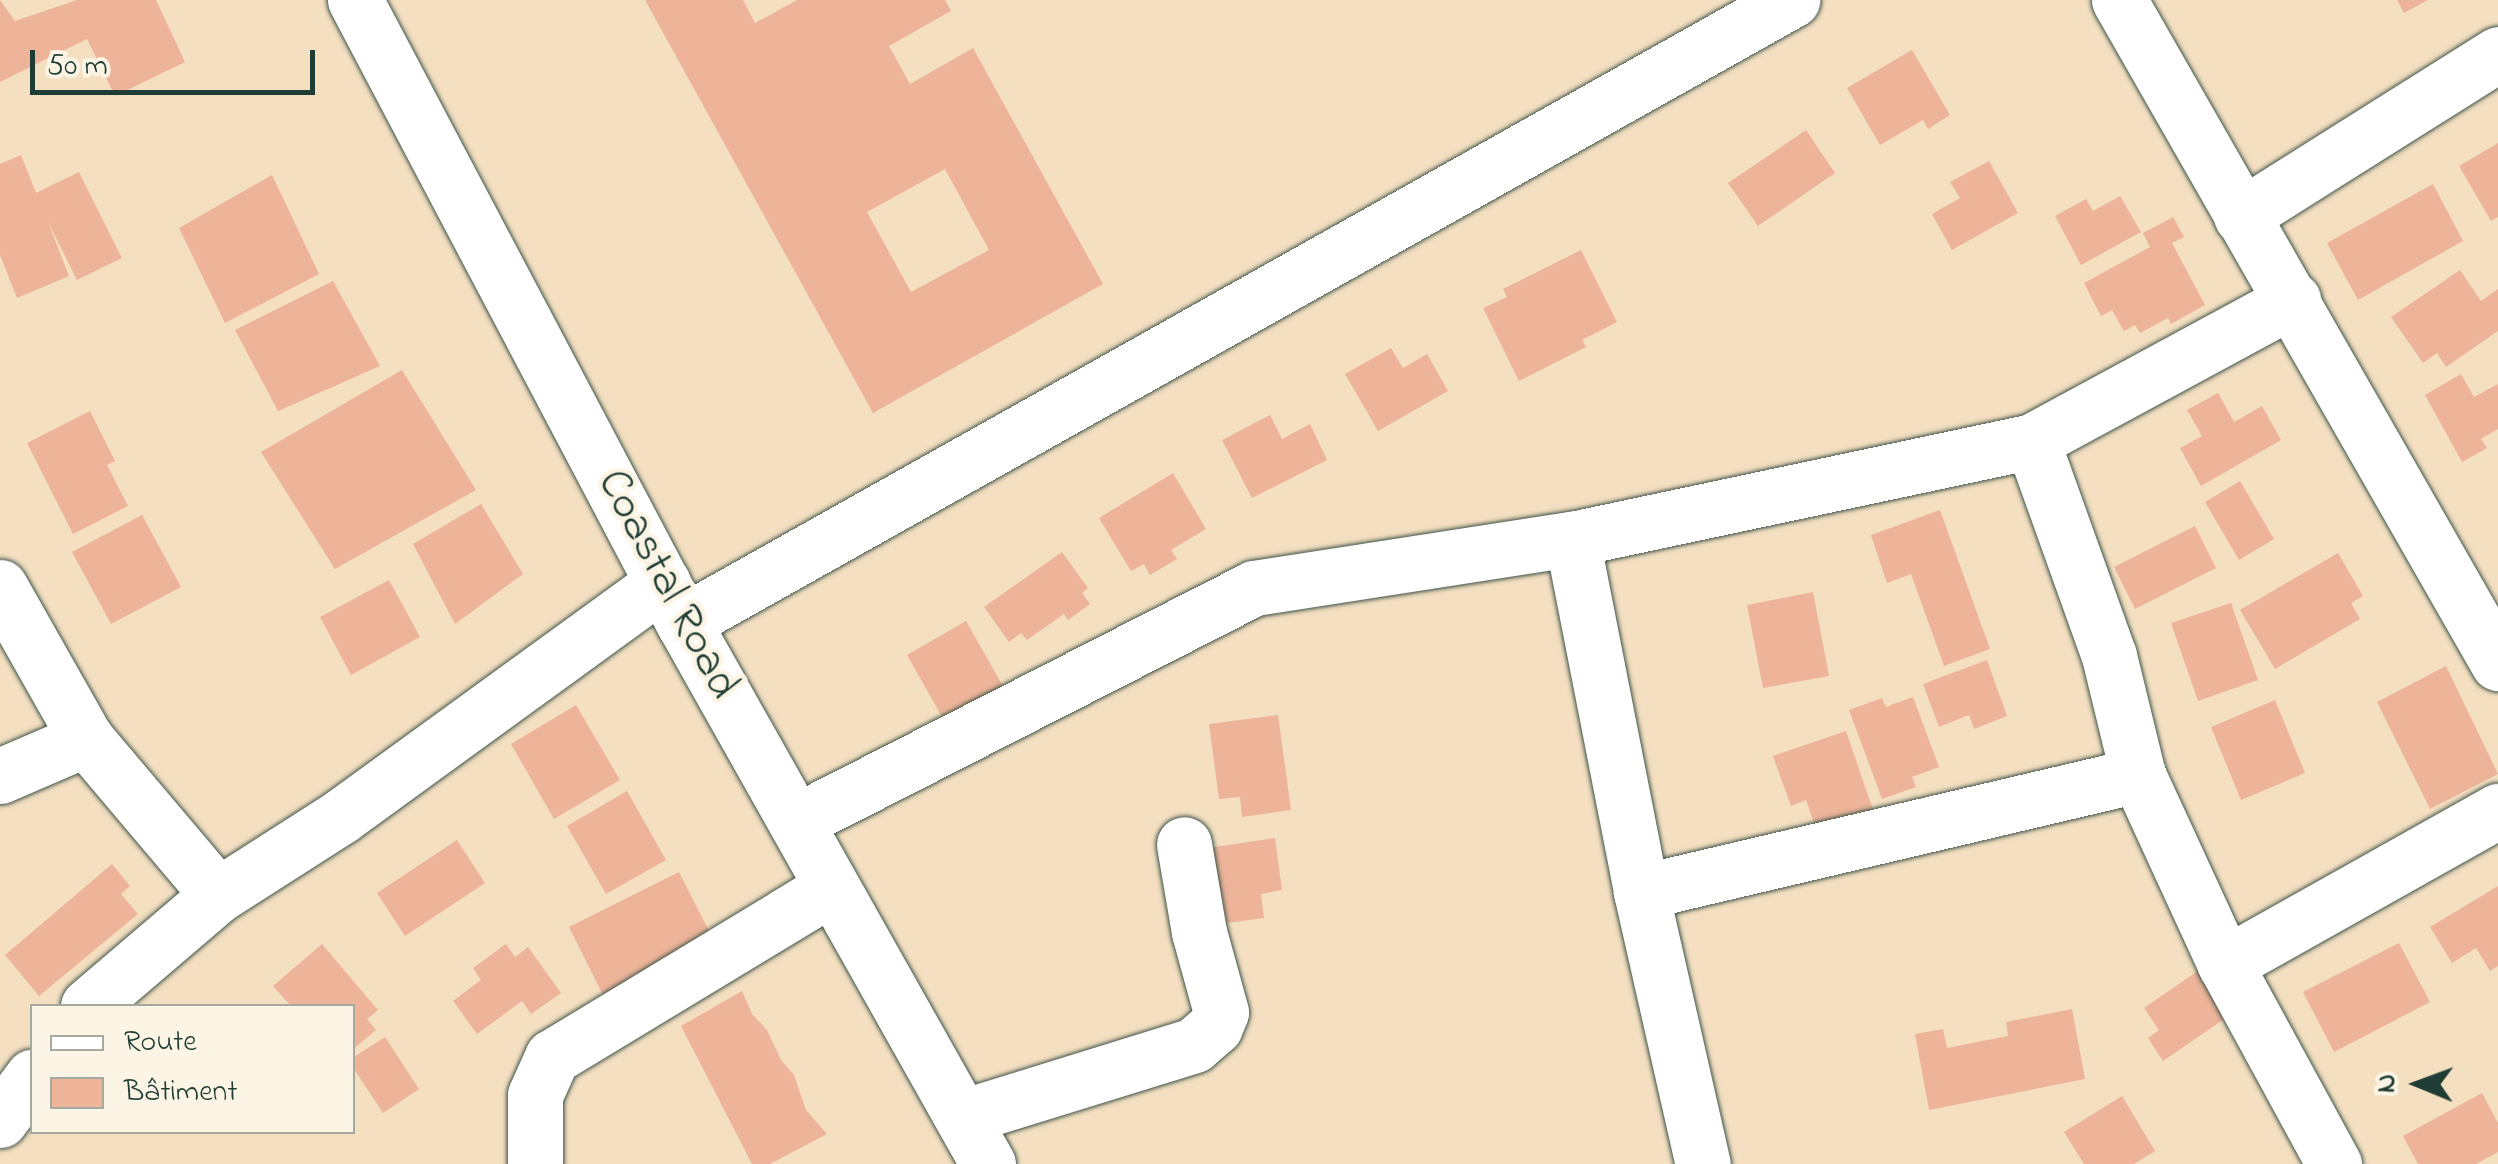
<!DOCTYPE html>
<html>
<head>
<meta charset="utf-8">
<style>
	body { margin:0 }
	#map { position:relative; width:2498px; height:1164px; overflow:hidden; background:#f4dfc1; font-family:"Indie Flower",sans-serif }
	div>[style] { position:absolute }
	.building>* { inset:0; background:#edb499 }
	.roads { filter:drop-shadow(0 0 2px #3f5549) drop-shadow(0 0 2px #3f5549) }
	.minor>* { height:55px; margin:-27.5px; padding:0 27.5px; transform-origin:27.5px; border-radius:27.5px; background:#fff }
	.major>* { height:55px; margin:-27.5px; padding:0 27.5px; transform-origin:27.5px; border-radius:27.5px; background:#fff }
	span { translate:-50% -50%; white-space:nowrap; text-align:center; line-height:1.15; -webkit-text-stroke:9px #fcf5e5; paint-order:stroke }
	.street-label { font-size:45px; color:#1f3d34 }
	.legend { position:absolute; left:30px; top:1004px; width:325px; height:130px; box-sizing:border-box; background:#fcf5e5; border:2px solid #a4ab9e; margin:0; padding:12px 18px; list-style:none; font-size:30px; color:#1f3d34 }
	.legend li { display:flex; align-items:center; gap:20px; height:50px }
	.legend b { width:50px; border:2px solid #a4ab9e }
	.north { position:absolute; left:2368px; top:1034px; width:100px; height:100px; -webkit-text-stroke:8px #fcf5e5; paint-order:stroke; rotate:271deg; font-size:28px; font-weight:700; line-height:40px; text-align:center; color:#1f3d34 }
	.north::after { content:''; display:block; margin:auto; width:35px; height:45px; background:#1f3d34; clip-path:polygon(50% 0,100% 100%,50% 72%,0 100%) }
	.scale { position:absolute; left:30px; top:50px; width:285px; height:45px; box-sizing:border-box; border:5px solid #1f3d34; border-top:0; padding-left:12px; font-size:30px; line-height:35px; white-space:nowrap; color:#1f3d34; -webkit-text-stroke:8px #fcf5e5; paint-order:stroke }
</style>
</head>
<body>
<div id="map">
	<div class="building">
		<div style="clip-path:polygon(0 0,15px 21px,77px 0,156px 0,185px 62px,115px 96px,87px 39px,0 82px)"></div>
		<div style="clip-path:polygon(evenodd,645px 0,743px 0,755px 23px,797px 0,945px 0,951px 11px,889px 46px,910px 84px,973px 48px,1103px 284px,873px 413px,645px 0,945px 169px,989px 250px,911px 292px,867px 212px,945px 169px)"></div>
		<div style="clip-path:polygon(2397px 0,2428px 0,2404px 13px)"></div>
		<div style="clip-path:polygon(1912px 50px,1950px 115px,1928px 129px,1923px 120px,1880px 145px,1847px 88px)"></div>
		<div style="clip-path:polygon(1806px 130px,1835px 173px,1758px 226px,1728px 183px)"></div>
		<div style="clip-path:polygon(2498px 143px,2498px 217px,2491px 221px,2459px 166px)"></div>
		<div style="clip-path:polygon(21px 155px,36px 193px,79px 172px,122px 258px,77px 280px,48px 222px,69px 276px,17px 298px,0 255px,0 164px)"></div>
		<div style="clip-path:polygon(1989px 161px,2018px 213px,1952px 250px,1932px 214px,1960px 198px,1950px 182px)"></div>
		<div style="clip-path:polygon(272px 175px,319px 274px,225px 323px,179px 228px)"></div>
		<div style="clip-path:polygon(2433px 184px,2463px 241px,2358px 300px,2327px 243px)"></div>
		<div style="clip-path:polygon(2120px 196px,2141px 232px,2081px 265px,2055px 216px,2086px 199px,2093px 211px)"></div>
		<div style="clip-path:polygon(2173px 217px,2184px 237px,2172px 243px,2205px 305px,2171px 324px,2168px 318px,2140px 333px,2135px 325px,2124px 331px,2112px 310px,2101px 316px,2084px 283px,2150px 247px,2143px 233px)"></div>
		<div style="clip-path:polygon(1581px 250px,1617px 322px,1582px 340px,1586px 347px,1519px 381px,1483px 308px,1507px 297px,1503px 289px)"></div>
		<div style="clip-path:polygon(2460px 270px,2481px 301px,2498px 289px,2498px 331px,2446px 367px,2437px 353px,2423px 363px,2391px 317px)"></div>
		<div style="clip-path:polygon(333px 281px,380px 366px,278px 411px,235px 330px)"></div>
		<div style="clip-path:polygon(1391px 348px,1403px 368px,1427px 354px,1448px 391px,1378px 431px,1345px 374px)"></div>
		<div style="clip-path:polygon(402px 370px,476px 490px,335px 569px,261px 452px)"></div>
		<div style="clip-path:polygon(2461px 374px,2474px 397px,2498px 384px,2498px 429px,2481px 439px,2487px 448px,2462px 462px,2425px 395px)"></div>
		<div style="clip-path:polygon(2218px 393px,2234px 422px,2262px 406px,2281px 440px,2201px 486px,2180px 448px,2202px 436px,2187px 410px)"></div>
		<div style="clip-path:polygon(90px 411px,115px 461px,107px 465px,128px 506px,73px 534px,27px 443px)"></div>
		<div style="clip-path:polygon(1270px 415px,1282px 439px,1310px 424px,1327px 460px,1252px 498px,1222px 440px)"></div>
		<div style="clip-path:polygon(1173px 473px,1206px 529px,1171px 550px,1177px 559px,1150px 575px,1144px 564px,1131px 571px,1099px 518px)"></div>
		<div style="clip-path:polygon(2240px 481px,2274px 539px,2239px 560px,2205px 502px)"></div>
		<div style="clip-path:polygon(481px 504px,523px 574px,455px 624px,413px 544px)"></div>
		<div style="clip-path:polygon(1940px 510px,1990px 649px,1944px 666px,1911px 574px,1887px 583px,1871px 535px)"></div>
		<div style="clip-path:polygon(142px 515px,181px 587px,111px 624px,72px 552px)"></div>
		<div style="clip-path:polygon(2195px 526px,2216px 568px,2135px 609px,2114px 567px)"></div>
		<div style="clip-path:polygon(1062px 552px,1088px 588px,1082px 593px,1090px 604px,1068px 620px,1064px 614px,1027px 640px,1021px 633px,1009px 642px,984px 607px)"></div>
		<div style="clip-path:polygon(2338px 553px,2363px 596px,2351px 603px,2360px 619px,2275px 669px,2240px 610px)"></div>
		<div style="clip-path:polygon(389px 580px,420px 637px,351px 675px,320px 617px)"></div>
		<div style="clip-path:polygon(1813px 592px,1829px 676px,1763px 688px,1747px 605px)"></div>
		<div style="clip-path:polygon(2231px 603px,2258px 680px,2198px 701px,2171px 623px)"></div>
		<div style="clip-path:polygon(966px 621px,1004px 688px,945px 722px,907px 655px)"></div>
		<div style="clip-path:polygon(1987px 660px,2007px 716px,1974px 729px,1969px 715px,1939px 727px,1923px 684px)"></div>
		<div style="clip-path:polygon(2446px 666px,2498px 774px,2430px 809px,2377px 702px)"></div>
		<div style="clip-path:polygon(1913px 697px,1939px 767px,1912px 777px,1916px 787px,1882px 799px,1849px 710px,1882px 698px,1886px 707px)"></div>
		<div style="clip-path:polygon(2275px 700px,2305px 773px,2241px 800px,2211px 727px)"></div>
		<div style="clip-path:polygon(576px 705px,620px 780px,554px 819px,511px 744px)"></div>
		<div style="clip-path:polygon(1278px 715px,1291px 810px,1242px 817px,1240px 797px,1219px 799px,1209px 724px)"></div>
		<div style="clip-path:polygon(1846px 731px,1874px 813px,1819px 838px,1806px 800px,1791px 806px,1773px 756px)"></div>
		<div style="clip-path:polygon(627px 791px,666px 860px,606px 894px,567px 826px)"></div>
		<div style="clip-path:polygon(1275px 838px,1282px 890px,1261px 894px,1264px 918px,1219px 924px,1208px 848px)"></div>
		<div style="clip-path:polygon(457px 840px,485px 883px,405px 936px,377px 893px)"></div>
		<div style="clip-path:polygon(112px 864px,130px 886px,121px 894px,138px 914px,39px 996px,5px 955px)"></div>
		<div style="clip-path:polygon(679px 872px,716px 945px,606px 1001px,569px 927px)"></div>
		<div style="clip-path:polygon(2498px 886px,2498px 966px,2490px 971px,2476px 948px,2452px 963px,2430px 927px)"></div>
		<div style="clip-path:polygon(2399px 943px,2430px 1002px,2334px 1052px,2303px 992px)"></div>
		<div style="clip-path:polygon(322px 944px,378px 1010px,367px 1019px,376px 1030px,352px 1050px,352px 1006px,291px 1006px,273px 986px)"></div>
		<div style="clip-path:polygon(506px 944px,515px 957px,528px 947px,561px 993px,531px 1014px,522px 1001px,477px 1034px,453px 1001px,481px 980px,473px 968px)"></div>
		<div style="clip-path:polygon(2202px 968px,2233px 1013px,2163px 1061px,2148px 1038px,2159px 1030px,2144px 1008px)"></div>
		<div style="clip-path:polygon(742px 991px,752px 1014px,767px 1030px,781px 1060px,794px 1075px,806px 1110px,827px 1134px,770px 1164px,752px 1164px,681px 1026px)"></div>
		<div style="clip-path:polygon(2072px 1009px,2085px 1079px,1929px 1110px,1915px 1034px,1943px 1029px,1947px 1048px,2008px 1036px,2006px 1022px)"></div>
		<div style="clip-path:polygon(385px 1037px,419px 1089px,383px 1113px,352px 1066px,352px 1058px)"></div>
		<div style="clip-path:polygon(2482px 1093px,2498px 1123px,2498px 1152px,2476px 1164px,2418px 1164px,2403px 1136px)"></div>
		<div style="clip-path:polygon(2122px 1096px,2155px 1151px,2134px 1164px,2084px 1164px,2064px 1132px)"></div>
	</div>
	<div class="roads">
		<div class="minor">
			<div style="left:2119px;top:0;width:764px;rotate:60.25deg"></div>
			<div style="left:2241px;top:216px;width:304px;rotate:-32.2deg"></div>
			<div style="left:2032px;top:441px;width:228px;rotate:70.3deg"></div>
			<div style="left:2109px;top:656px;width:122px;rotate:76.3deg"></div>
			<div style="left:2138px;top:775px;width:208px;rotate:65.3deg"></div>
			<div style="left:2225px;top:964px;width:228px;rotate:61.4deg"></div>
			<div style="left:1572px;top:539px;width:360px;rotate:78.9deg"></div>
			<div style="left:1641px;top:892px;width:279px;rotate:77.2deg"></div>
			<div style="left:0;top:587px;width:175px;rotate:60.5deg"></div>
			<div style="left:86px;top:739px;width:204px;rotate:49.8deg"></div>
			<div style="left:683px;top:622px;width:1272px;rotate:-29.29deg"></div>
			<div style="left:0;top:776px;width:94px;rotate:-23.3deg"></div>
			<div style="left:797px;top:821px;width:513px;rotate:-27.01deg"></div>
			<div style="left:1254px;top:588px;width:322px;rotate:-8.8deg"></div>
			<div style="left:1572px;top:539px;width:470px;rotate:-12deg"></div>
			<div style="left:2032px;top:441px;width:297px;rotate:-28.4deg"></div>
			<div style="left:1641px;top:892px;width:511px;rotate:-13.25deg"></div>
			<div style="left:2225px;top:964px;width:313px;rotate:-29.3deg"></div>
			<div style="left:88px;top:1006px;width:171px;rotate:-40.5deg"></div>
			<div style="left:218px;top:895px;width:145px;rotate:-32.6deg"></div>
			<div style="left:340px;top:817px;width:399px;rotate:-36deg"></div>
			<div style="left:962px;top:1117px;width:243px;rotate:-17.2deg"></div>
			<div style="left:1194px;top:1045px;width:28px;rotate:-41deg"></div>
			<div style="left:1215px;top:1027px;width:16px;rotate:-68deg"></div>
			<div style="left:1221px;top:1012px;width:83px;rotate:-105.4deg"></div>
			<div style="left:1199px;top:932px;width:89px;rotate:-99.7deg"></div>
			<div style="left:0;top:1120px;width:54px;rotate:-53.3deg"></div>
			<div style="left:535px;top:1164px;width:69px;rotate:-90deg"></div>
			<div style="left:535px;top:1095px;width:42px;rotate:-65.9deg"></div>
			<div style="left:552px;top:1057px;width:326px;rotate:-31.2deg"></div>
		</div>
		<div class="major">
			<div style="left:355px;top:0;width:703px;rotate:62.2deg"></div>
			<div style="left:683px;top:622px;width:622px;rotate:60.63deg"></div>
		</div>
	</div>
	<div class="street-label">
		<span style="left:666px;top:585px;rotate:62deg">Coastal Road</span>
	</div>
	<ul class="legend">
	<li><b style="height:12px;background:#fff"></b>Route</li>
	<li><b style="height:28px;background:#edb499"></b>Bâtiment</li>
	</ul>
	<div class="north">N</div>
	<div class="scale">50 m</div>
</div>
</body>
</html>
